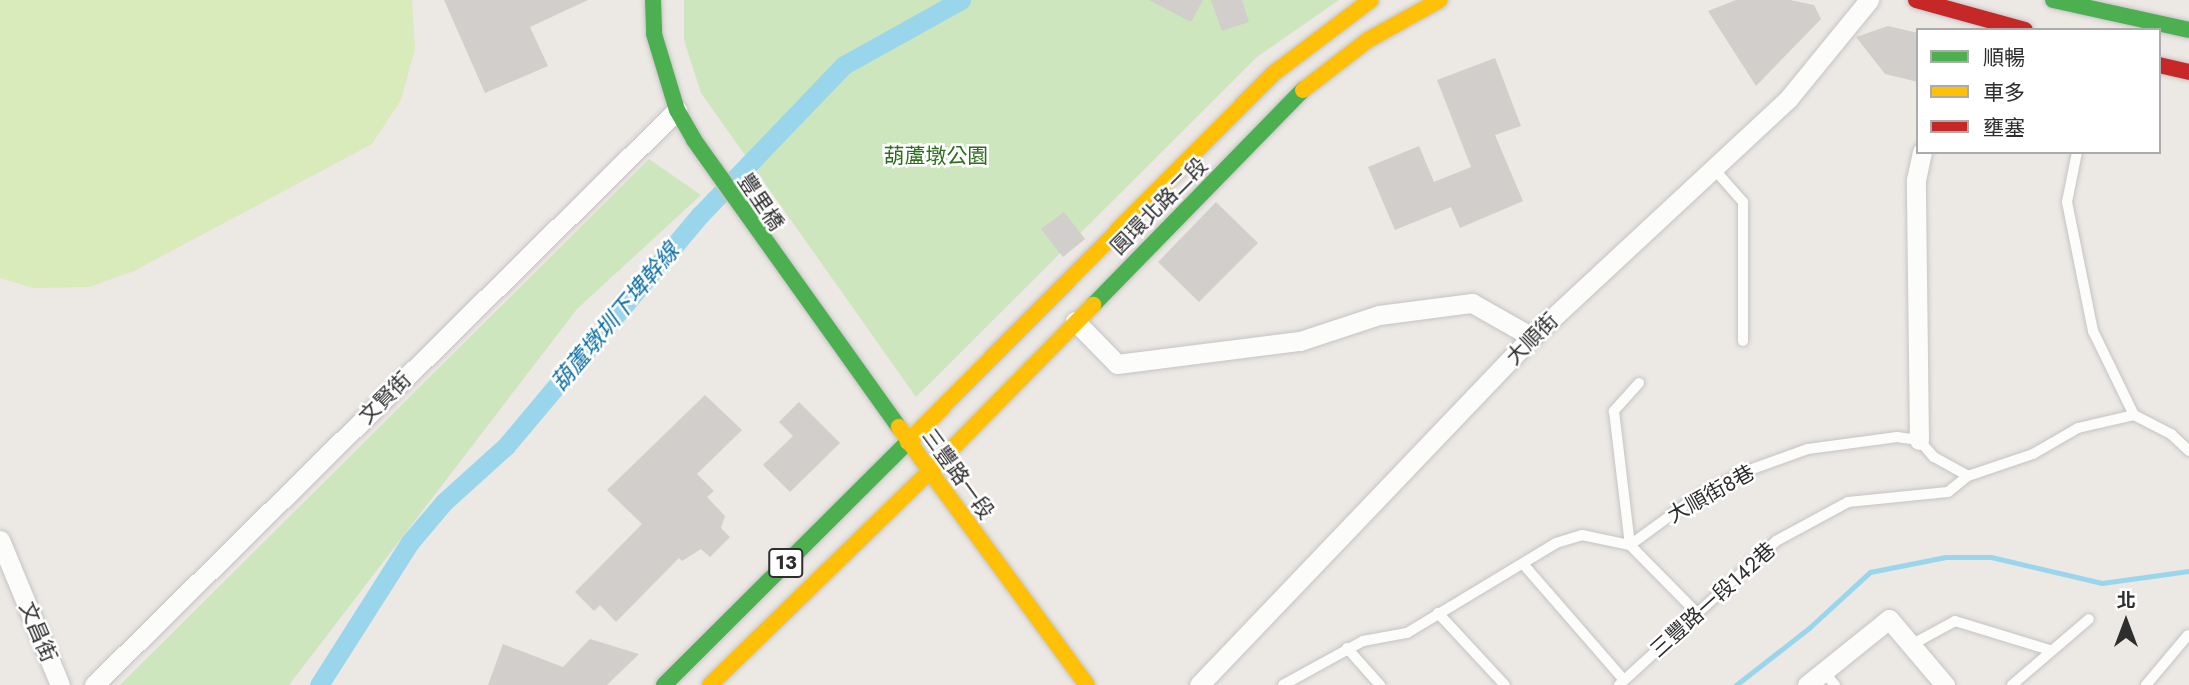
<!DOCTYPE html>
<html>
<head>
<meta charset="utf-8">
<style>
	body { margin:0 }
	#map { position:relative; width:2189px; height:685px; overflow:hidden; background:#ece8e4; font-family:Jost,"Noto Sans TC",sans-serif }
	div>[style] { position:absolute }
	.green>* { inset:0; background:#cee6be }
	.pitch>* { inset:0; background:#d9eabb }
	.stream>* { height:5px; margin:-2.5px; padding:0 2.5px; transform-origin:2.5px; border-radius:2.5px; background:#99d6ec }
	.canal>* { height:19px; margin:-9.5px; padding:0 9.5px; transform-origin:9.5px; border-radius:9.5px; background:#99d6ec }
	.building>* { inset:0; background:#d1cecb }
	.roads { filter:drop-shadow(0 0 2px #c5c4c5) drop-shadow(0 0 2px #c5c4c5) }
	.lane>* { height:10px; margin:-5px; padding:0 5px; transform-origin:5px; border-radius:5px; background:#fcfcfb }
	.street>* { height:19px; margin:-9.5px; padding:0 9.5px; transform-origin:9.5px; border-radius:9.5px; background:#fcfcfb }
	.fast>* { height:16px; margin:-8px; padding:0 8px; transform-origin:8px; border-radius:8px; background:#4caf50 }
	.slow>* { height:16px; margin:-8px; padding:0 8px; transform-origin:8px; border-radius:8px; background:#ffc107 }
	.jam>* { height:16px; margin:-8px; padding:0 8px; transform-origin:8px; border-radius:8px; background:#c62828 }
	span { translate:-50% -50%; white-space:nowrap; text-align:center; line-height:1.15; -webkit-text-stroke:5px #fff; paint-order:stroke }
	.shield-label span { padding:2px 5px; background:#fff; border:2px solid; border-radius:5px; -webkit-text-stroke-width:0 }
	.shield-label { font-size:19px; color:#2e2e2e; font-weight:700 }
	.park-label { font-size:21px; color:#2c6e1b }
	.street-label { font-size:21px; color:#2e2e2e }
	.water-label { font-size:23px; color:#0d6fa3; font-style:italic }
	.legend { position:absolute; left:1916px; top:28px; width:245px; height:126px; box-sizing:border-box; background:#fff; border:2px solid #ababab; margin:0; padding:9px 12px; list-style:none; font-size:21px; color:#2e2e2e }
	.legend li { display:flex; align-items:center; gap:14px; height:35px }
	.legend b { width:35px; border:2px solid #ababab }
	.north { position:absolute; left:2091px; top:587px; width:70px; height:70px; -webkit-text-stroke:5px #fff; paint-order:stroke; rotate:0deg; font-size:19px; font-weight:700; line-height:28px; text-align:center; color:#2e2e2e }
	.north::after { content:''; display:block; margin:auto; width:24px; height:32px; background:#2e2e2e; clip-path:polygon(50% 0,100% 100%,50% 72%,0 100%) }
</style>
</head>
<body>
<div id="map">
	<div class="green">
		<div style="clip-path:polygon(684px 0,1339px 0,1257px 57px,916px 397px,701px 93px,684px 40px)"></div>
		<div style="clip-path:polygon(649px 159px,701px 195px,577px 309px,289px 685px,120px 685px)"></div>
	</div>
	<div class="pitch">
		<div style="clip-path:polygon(0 0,412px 0,415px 49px,401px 100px,372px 144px,134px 271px,89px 287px,33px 288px,0 278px)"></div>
	</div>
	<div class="stream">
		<div style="left:1736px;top:685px;width:93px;rotate:-38deg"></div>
		<div style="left:1809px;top:628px;width:83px;rotate:-42.6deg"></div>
		<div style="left:1870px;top:572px;width:77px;rotate:-11.2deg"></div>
		<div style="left:1946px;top:557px;width:45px"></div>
		<div style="left:1991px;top:557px;width:114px;rotate:13.2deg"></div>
		<div style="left:2102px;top:583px;width:88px;rotate:-7.9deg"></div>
	</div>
	<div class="canal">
		<div style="left:319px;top:685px;width:169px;rotate:-57.5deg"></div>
		<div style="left:410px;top:542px;width:52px;rotate:-49.6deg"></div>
		<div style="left:444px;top:502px;width:84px;rotate:-42.1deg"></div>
		<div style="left:506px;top:446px;width:302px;rotate:-50deg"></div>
		<div style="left:700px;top:215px;width:208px;rotate:-46.2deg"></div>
		<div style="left:844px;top:65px;width:134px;rotate:-29.1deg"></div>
	</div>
	<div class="building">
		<div style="clip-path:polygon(444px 0,588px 0,530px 27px,548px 66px,485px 93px)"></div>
		<div style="clip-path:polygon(1149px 0,1203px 0,1191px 22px)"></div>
		<div style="clip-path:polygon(1211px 0,1242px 0,1249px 22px,1222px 31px)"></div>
		<div style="clip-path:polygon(1736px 0,1790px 0,1814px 5px,1821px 19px,1756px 86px,1708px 11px)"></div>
		<div style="clip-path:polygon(1888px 26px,1918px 33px,1918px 82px,1885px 74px,1856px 37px)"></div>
		<div style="clip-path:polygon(1495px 58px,1521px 126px,1495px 135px,1523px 201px,1460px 228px,1451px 207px,1395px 230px,1368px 167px,1419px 146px,1434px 182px,1471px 167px,1437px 80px)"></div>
		<div style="clip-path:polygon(1216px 202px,1258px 243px,1199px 302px,1158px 262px)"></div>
		<div style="clip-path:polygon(1064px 212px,1085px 239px,1063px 257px,1041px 229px)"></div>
		<div style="clip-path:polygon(705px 395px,742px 430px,697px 474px,714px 491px,707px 497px,725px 516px,721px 528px,730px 537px,710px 557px,701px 549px,682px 561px,679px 558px,616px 622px,600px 605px,594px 611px,575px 592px,642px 524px,607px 490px)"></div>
		<div style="clip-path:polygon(799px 402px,840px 443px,790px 492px,763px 465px,793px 436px,779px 422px)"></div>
		<div style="clip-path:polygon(590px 639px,639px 654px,607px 685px,488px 685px,503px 644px,563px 667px)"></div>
	</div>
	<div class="roads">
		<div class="lane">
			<div style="left:2077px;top:152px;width:51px;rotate:101.3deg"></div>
			<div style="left:2067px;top:202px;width:132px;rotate:78.6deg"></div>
			<div style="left:2093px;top:331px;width:93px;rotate:64deg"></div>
			<div style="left:1714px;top:169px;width:44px;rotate:48.7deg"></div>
			<div style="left:1743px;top:202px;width:139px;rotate:90deg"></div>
			<div style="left:1639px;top:383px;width:38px;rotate:132deg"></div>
			<div style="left:1614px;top:411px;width:135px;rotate:83.2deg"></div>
			<div style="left:1630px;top:545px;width:95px;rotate:45.4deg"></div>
			<div style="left:1524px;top:565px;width:152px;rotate:49deg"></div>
			<div style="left:1438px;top:613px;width:98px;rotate:47.1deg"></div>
			<div style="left:1911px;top:645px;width:50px;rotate:-28.6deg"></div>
			<div style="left:1955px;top:621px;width:99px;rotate:17deg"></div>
			<div style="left:1347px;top:648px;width:50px;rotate:48.3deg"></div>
			<div style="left:1824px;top:672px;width:17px;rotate:50deg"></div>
			<div style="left:1283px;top:685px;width:91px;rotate:-28.8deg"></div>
			<div style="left:1363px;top:641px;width:45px;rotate:-10.3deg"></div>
			<div style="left:1407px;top:633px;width:174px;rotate:-31.1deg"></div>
			<div style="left:1556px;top:543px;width:27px;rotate:-17deg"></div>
			<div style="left:1582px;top:535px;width:49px;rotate:11.8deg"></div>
			<div style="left:1630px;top:545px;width:73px;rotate:-36.1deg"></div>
			<div style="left:1689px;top:502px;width:60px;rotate:-29.1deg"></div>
			<div style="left:1741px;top:473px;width:71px;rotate:-19.7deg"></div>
			<div style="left:1808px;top:449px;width:90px;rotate:-7.7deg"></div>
			<div style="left:1897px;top:437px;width:22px;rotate:8deg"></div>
			<div style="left:1919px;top:440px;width:23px;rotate:49deg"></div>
			<div style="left:1934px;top:457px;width:39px;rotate:29deg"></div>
			<div style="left:1968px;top:476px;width:69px;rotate:-18.7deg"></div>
			<div style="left:2033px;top:454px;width:52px;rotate:-30deg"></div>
			<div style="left:2078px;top:428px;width:57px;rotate:-13.1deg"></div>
			<div style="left:2134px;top:415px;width:42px;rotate:27.2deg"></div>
			<div style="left:2171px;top:434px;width:25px;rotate:43deg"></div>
			<div style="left:1619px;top:685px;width:213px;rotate:-42.5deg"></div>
			<div style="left:1776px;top:541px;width:82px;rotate:-28.4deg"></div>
			<div style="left:1848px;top:502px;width:100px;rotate:-5.7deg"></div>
			<div style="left:1948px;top:492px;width:26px;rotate:-39deg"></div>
			<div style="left:2012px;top:685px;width:101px;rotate:-40.6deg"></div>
			<div style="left:2146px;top:685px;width:65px;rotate:-50deg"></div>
		</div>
		<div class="street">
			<div style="left:1075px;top:321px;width:60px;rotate:45.7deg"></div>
			<div style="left:1117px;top:364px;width:184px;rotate:-7.2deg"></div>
			<div style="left:1300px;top:341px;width:83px;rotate:-18.2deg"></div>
			<div style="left:1379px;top:315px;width:94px;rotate:-7.4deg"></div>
			<div style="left:1472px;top:303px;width:69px;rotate:29.5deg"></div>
			<div style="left:1919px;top:440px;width:260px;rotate:-90.7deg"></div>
			<div style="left:1916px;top:180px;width:29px;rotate:-78deg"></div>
			<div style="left:0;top:540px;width:157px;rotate:67.5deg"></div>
			<div style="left:94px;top:685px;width:819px;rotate:-44.6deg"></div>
			<div style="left:1199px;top:685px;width:482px;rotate:-46.3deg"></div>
			<div style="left:1532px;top:337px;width:351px;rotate:-42.9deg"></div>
			<div style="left:1789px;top:98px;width:127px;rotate:-50.8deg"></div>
			<div style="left:1807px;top:685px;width:105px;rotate:-38.8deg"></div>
			<div style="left:1889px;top:619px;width:87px;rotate:49.7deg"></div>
		</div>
		<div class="fast">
			<div style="left:653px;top:0;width:34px;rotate:88deg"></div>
			<div style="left:654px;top:34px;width:79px;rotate:73.2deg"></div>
			<div style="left:677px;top:110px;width:34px;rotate:60deg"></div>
			<div style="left:694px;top:140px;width:353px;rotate:54.5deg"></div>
			<div style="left:2053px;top:0;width:139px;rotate:12.4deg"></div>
			<div style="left:1093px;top:305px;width:301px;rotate:-45.7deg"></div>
			<div style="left:664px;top:685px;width:344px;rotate:-44.9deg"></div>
		</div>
		<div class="slow">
			<div style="left:1303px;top:90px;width:82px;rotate:-37.6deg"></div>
			<div style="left:1368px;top:40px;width:82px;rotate:-29.1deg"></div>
			<div style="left:908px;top:442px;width:520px;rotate:-45.23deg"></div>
			<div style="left:1274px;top:73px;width:121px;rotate:-37deg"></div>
			<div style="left:710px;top:685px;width:307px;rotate:-44.2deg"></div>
			<div style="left:930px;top:471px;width:54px;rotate:-125.2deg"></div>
			<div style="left:1087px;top:685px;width:265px;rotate:-126.3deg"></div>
			<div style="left:930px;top:471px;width:233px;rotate:-45.5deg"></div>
		</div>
		<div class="jam">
			<div style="left:1916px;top:0;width:113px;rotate:15.4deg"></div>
			<div style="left:2159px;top:65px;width:31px;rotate:13deg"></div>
		</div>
	</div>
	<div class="shield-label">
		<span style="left:786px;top:563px">13</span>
	</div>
	<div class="park-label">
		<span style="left:936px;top:156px">葫蘆墩公園</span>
	</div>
	<div class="street-label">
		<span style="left:761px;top:202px;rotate:56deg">豐里橋</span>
		<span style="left:1159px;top:206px;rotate:-45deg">圓環北路二段</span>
		<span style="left:1532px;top:339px;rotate:-45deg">大順街</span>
		<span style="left:385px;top:398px;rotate:-45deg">文賢街</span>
		<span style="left:958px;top:474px;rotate:54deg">三豐路一段</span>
		<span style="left:1711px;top:494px;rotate:-29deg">大順街8巷</span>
		<span style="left:1713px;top:600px;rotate:-42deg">三豐路一段142巷</span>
		<span style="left:38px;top:632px;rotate:67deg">文昌街</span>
	</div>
	<div class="water-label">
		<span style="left:615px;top:317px;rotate:-50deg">葫蘆墩圳下埤幹線</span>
	</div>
	<ul class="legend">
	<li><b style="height:9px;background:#4caf50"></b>順暢</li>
	<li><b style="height:9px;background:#ffc107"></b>車多</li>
	<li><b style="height:9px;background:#c62828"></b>壅塞</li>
	</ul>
	<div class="north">北</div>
</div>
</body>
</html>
